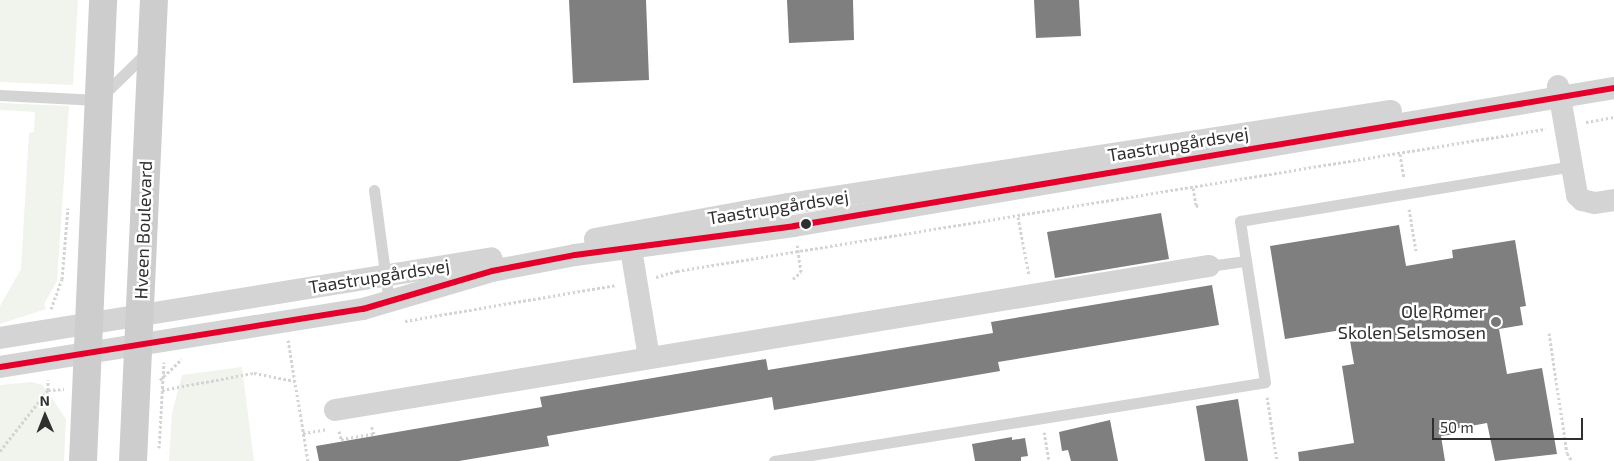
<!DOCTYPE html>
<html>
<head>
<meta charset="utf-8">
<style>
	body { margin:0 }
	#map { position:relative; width:1614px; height:461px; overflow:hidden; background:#fff; font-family:"Exo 2",sans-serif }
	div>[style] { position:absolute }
	.green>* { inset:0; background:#f0f4ed }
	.building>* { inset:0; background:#7f7f7f }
	.path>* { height:3px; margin-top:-1.5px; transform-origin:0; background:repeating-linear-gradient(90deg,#d4d4d4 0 2.5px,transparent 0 5px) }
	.lane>* { height:11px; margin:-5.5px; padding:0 5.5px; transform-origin:5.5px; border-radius:5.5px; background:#d4d4d4 }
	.street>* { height:22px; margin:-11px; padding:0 11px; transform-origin:11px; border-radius:11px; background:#d4d4d4 }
	.secondary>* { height:28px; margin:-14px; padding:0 14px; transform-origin:14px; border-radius:14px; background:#cdcdcd }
	.bus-1>* { height:6px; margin:-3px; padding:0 3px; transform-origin:3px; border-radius:3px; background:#e4002b }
	.dots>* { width:14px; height:14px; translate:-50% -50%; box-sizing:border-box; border:2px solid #fff; border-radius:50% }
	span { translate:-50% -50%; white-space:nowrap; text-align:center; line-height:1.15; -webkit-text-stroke:5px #fff; paint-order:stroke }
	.street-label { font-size:18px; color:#2f2f2f }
	.poi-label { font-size:18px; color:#2f2f2f }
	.right { translate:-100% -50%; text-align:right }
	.north { position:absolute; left:20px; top:391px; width:50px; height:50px; -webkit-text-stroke:4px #fff; paint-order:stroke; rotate:359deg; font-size:14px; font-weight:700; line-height:20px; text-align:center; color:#2f2f2f }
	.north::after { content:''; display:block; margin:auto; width:18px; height:22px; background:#2f2f2f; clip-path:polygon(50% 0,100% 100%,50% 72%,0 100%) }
	.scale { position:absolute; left:1432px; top:418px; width:151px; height:22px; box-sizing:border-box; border:2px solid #2f2f2f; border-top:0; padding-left:6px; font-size:15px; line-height:18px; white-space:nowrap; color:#2f2f2f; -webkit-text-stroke:4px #fff; paint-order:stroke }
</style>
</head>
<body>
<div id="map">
	<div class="green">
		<div style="clip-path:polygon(0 0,78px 0,73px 85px,0 82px)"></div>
		<div style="clip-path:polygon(0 103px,69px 106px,57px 281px,44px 304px,46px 309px,0 324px,0 306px,21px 269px,29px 133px,34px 132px,35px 112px,0 110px)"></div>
		<div style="clip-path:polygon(242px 367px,254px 461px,169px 461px,172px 413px,182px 375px)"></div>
		<div style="clip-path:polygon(32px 382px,43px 385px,66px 419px,64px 461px,0 461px,0 385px)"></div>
	</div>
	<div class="building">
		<div style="clip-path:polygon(569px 0,646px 0,649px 80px,573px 83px)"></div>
		<div style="clip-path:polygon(787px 0,853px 0,854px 40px,789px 43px)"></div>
		<div style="clip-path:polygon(1034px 0,1079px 0,1081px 36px,1036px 38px)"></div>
		<div style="clip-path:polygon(1161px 213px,1169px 259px,1055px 278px,1047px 232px)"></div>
		<div style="clip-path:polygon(1399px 225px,1406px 266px,1453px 258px,1452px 250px,1515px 240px,1526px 306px,1520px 307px,1523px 325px,1499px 329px,1507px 374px,1542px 368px,1557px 454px,1495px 461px,1487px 423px,1454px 429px,1455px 434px,1441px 436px,1445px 461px,1299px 461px,1298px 452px,1354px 443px,1342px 366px,1354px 364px,1348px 329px,1285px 339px,1270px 246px)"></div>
		<div style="clip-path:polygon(1212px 285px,1219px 325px,998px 362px,1000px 371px,774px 410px,772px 397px,547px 436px,549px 446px,459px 461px,319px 461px,316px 446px,542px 407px,540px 397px,766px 359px,768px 370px,993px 333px,991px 322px)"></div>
		<div style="clip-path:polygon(1238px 399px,1248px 461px,1205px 461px,1196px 406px)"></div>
		<div style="clip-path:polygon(1110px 420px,1118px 461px,1071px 461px,1068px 450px,1062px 451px,1059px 432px)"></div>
		<div style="clip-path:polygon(1012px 437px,1012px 440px,1025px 438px,1028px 456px,1021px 457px,1021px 461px,975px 461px,972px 444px)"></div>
	</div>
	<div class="path">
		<div style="left:1586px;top:122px;width:28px;rotate:-10deg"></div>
		<div style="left:1400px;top:154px;width:24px;rotate:81deg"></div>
		<div style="left:1193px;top:188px;width:17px;rotate:80deg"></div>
		<div style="left:1196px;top:205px;width:4px;rotate:34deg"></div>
		<div style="left:1409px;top:209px;width:42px;rotate:80.3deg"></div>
		<div style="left:1018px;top:217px;width:59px;rotate:79.3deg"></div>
		<div style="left:656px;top:277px;width:22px;rotate:-16deg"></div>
		<div style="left:677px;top:271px;width:880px;rotate:-9.29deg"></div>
		<div style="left:793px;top:279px;width:11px;rotate:-41deg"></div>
		<div style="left:801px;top:272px;width:27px;rotate:-98deg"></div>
		<div style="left:51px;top:309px;width:32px;rotate:-70deg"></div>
		<div style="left:62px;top:279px;width:71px;rotate:-85.2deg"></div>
		<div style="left:405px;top:321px;width:214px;rotate:-9.7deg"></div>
		<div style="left:1549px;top:333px;width:121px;rotate:81.5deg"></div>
		<div style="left:1567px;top:453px;width:9px;rotate:58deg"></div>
		<div style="left:288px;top:340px;width:123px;rotate:80.6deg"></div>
		<div style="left:160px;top:380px;width:30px;rotate:-44deg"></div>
		<div style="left:48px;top:390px;width:16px;rotate:-4deg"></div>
		<div style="left:162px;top:390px;width:94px;rotate:-10.5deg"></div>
		<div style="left:254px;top:373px;width:42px;rotate:11deg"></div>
		<div style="left:1267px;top:397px;width:65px;rotate:81.1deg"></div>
		<div style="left:339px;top:431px;width:8px;rotate:76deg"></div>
		<div style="left:341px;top:439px;width:33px;rotate:-9deg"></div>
		<div style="left:374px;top:434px;width:9px;rotate:-108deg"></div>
		<div style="left:1044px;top:432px;width:29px;rotate:80deg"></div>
		<div style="left:303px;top:433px;width:24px;rotate:-9deg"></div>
		<div style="left:159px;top:448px;width:86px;rotate:-86.7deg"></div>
		<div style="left:0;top:451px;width:78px;rotate:-51.8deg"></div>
		<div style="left:48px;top:390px;width:10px;rotate:-90deg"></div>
	</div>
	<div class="lane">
		<div style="left:0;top:95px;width:98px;rotate:2.9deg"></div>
		<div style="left:98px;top:100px;width:70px;rotate:-44.4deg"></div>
		<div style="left:374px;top:190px;width:113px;rotate:82.4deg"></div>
		<div style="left:1209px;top:266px;width:37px;rotate:-8deg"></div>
		<div style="left:1246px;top:261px;width:40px;rotate:-98.5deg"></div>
		<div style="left:1240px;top:221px;width:337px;rotate:-9.4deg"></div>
		<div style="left:774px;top:461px;width:497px;rotate:-9.1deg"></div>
		<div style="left:1265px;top:382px;width:122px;rotate:-98.9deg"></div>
	</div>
	<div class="street">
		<div style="left:1558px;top:86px;width:111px;rotate:80.1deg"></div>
		<div style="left:1577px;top:195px;width:7px;rotate:45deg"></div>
		<div style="left:1582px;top:200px;width:13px;rotate:13deg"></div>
		<div style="left:1595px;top:203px;width:19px;rotate:-9deg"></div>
		<div style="left:595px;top:239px;width:196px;rotate:-10.3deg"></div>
		<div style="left:788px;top:204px;width:610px;rotate:-8.77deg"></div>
		<div style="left:631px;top:249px;width:110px;rotate:80.6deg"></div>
		<div style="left:0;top:338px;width:498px;rotate:-9.2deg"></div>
		<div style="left:0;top:367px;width:368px;rotate:-9.1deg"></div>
		<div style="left:363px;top:309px;width:134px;rotate:-16.4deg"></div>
		<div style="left:492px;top:271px;width:85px;rotate:-10.9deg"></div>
		<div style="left:575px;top:255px;width:221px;rotate:-7.5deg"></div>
		<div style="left:794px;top:226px;width:832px;rotate:-9.55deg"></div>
		<div style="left:335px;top:410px;width:886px;rotate:-9.36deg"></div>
	</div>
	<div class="secondary">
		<div style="left:83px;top:461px;width:461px;rotate:-87.5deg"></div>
		<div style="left:133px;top:461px;width:461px;rotate:-87.4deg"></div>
	</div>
	<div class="bus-1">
		<div style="left:0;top:367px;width:368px;rotate:-9.1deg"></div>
		<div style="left:363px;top:309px;width:134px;rotate:-16.4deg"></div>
		<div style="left:492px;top:271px;width:85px;rotate:-10.9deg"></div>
		<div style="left:575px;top:255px;width:221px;rotate:-7.5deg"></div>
		<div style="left:794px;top:226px;width:832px;rotate:-9.55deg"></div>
	</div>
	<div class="dots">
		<div style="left:806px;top:224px;background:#2f2f2f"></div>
		<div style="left:1496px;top:322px;background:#787878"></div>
	</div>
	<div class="street-label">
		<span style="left:1178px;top:144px;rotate:-9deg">Taastrupgårdsvej</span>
		<span style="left:778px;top:207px;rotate:-9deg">Taastrupgårdsvej</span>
		<span style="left:143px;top:230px;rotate:-88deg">Hveen Boulevard</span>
		<span style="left:379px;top:276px;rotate:-9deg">Taastrupgårdsvej</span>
	</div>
	<div class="poi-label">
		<span class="right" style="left:1486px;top:322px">Ole Rømer<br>Skolen Selsmosen</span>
	</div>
	<div class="north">N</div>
	<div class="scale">50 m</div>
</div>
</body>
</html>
